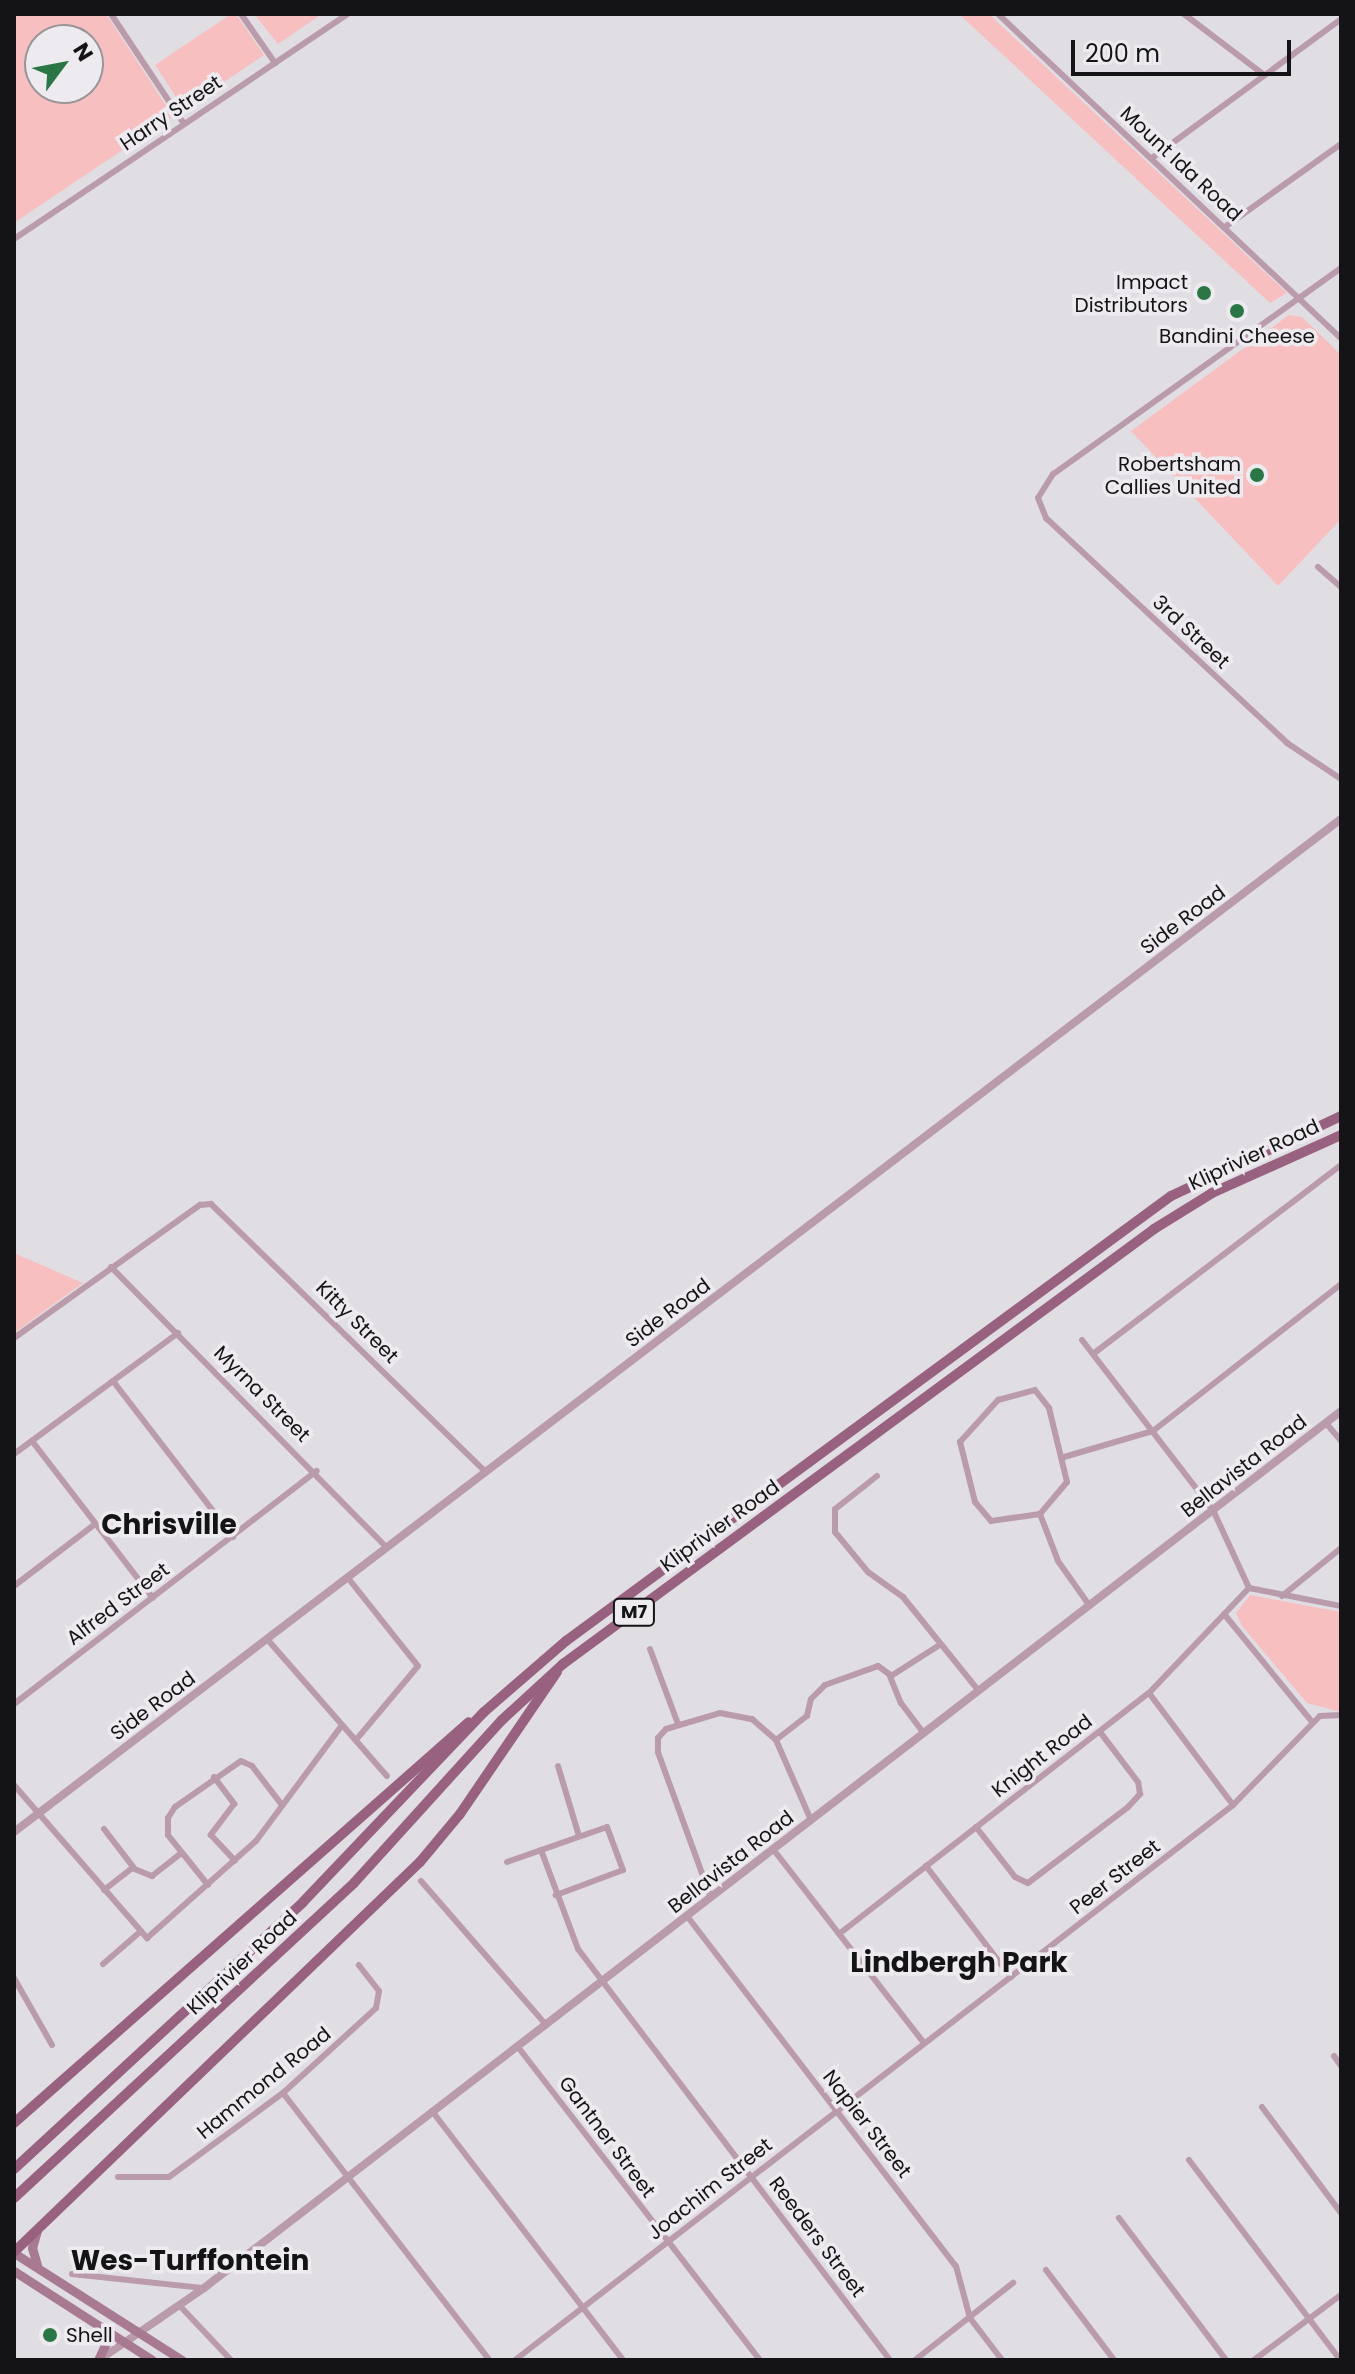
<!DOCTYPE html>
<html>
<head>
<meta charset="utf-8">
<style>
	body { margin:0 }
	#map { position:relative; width:1355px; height:2374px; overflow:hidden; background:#e1dee3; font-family:Poppins,sans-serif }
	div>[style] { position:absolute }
	.green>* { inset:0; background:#f7bfc0 }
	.minor>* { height:6px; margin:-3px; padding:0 3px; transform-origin:3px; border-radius:3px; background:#ba9bab }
	.tertiary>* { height:8px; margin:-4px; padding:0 4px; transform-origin:4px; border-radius:4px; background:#ba9bab }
	.secondary>* { height:9px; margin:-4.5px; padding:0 4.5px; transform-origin:4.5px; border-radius:4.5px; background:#a77a92 }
	.primary>* { height:10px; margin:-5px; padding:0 5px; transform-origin:5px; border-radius:5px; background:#986180 }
	.dots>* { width:22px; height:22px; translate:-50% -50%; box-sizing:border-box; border:4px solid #eeebf0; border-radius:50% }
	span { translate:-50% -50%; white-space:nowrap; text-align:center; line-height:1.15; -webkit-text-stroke:7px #eeebf0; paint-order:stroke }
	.shield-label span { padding:2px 6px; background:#eeebf0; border:2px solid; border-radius:6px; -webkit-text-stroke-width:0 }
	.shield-label { font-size:18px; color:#141315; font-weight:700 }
	.street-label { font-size:20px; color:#141315 }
	.poi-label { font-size:20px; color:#141315 }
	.right { translate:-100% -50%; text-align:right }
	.left { translate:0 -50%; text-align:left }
	.district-label { font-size:28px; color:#141315; font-weight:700 }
	.frame { position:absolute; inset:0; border:16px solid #141315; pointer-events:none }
	.north { position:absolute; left:24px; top:24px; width:80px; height:80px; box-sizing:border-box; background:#eeebf0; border:2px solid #979598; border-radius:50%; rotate:58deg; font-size:22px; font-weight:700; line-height:32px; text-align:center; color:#141315 }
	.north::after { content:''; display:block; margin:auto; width:28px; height:36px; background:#2a7645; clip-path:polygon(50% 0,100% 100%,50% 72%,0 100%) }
	.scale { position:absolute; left:1071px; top:40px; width:220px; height:36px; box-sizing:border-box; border:4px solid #141315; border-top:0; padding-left:10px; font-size:24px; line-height:28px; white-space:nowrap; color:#141315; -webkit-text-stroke:6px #eeebf0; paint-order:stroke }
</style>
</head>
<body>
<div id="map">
	<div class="green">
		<div style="clip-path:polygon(evenodd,14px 14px,106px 14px,173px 116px,14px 223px,14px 14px,88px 40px,88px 88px,40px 88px,40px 40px,88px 40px)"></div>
		<div style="clip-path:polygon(231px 14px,236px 14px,264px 55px,184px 109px,155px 65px)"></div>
		<div style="clip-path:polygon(254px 14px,322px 14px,278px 44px)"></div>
		<div style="clip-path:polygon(959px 14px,989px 14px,1287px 293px,1270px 303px)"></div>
		<div style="clip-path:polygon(1289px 315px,1302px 317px,1341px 355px,1341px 519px,1278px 586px,1131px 431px)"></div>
		<div style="clip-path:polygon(14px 1253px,83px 1283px,14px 1333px)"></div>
		<div style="clip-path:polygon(1250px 1595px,1341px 1612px,1341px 1712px,1307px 1703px,1242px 1626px,1236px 1613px)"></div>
	</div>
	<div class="minor">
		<div style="left:111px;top:14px;width:132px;rotate:56.4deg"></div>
		<div style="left:241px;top:14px;width:60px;rotate:55.2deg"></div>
		<div style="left:998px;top:14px;width:472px;rotate:43.4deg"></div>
		<div style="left:1184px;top:14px;width:101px;rotate:37.3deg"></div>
		<div style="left:1152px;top:158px;width:235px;rotate:-36.3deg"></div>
		<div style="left:1225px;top:227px;width:143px;rotate:-35.6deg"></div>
		<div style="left:14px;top:239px;width:402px;rotate:-34deg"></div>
		<div style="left:1341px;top:268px;width:354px;rotate:144.4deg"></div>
		<div style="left:1053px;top:474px;width:28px;rotate:122deg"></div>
		<div style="left:1038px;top:498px;width:22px;rotate:68deg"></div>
		<div style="left:1046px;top:518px;width:330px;rotate:43deg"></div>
		<div style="left:1287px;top:743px;width:65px;rotate:33.7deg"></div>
		<div style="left:1318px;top:567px;width:30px;rotate:41deg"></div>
		<div style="left:111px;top:1267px;width:394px;rotate:45.5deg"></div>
		<div style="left:14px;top:1338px;width:229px;rotate:-35.6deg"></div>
		<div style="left:200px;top:1205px;width:11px;rotate:-5deg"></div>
		<div style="left:211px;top:1204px;width:384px;rotate:44.3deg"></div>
		<div style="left:1082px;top:1340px;width:215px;rotate:52.4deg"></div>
		<div style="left:1213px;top:1510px;width:86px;rotate:65.2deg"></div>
		<div style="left:1093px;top:1354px;width:312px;rotate:-37.3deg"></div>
		<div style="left:113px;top:1381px;width:197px;rotate:52.4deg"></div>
		<div style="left:1035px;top:1390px;width:23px;rotate:52deg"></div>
		<div style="left:1049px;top:1408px;width:76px;rotate:76.3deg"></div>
		<div style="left:1067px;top:1482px;width:42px;rotate:130.2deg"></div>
		<div style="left:1040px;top:1514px;width:49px;rotate:171.9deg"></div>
		<div style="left:991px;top:1521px;width:25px;rotate:-130deg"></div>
		<div style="left:975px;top:1502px;width:62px;rotate:-104deg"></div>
		<div style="left:960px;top:1442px;width:57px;rotate:-47.9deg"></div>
		<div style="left:998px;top:1400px;width:38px;rotate:-15deg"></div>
		<div style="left:1326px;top:1423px;width:23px;rotate:50deg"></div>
		<div style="left:32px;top:1441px;width:198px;rotate:52.4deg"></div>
		<div style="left:14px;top:1454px;width:204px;rotate:-36.4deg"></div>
		<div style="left:1064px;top:1457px;width:93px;rotate:-16.3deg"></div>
		<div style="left:1153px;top:1431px;width:239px;rotate:-38deg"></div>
		<div style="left:877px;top:1476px;width:53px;rotate:141.8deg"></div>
		<div style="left:835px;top:1509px;width:23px;rotate:90deg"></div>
		<div style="left:835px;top:1532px;width:52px;rotate:50.5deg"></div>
		<div style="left:868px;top:1572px;width:43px;rotate:35.5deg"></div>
		<div style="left:903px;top:1597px;width:119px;rotate:51.1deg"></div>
		<div style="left:1040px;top:1514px;width:50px;rotate:69deg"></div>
		<div style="left:1058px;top:1561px;width:54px;rotate:54.8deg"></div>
		<div style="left:348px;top:1578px;width:112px;rotate:51.5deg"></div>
		<div style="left:418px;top:1666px;width:97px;rotate:130deg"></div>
		<div style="left:14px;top:1586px;width:102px;rotate:-37.4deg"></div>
		<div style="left:1249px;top:1588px;width:94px;rotate:11.1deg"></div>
		<div style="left:1282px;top:1596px;width:76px;rotate:-39.1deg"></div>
		<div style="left:1224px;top:1614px;width:139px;rotate:50.8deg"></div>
		<div style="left:267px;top:1639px;width:182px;rotate:48.8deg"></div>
		<div style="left:650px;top:1649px;width:80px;rotate:69.5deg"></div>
		<div style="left:891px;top:1676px;width:59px;rotate:-32.6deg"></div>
		<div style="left:1149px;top:1693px;width:140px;rotate:53.1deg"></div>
		<div style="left:14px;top:1704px;width:382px;rotate:-37.6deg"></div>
		<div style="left:776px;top:1740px;width:39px;rotate:-38deg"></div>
		<div style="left:807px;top:1716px;width:17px;rotate:-77deg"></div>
		<div style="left:811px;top:1699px;width:20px;rotate:-45deg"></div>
		<div style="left:825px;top:1685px;width:56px;rotate:-19.7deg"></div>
		<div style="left:878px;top:1666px;width:14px;rotate:36deg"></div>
		<div style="left:889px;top:1674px;width:31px;rotate:68deg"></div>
		<div style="left:901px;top:1703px;width:36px;rotate:53deg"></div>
		<div style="left:558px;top:1766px;width:73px;rotate:73.3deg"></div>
		<div style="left:214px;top:1777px;width:34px;rotate:53deg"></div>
		<div style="left:234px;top:1804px;width:39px;rotate:127deg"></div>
		<div style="left:211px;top:1835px;width:35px;rotate:47deg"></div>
		<div style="left:14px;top:1785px;width:203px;rotate:49deg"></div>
		<div style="left:147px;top:1938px;width:146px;rotate:-41.7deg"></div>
		<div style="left:256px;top:1841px;width:144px;rotate:-53.4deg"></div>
		<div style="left:976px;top:1827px;width:63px;rotate:52deg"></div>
		<div style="left:1015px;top:1877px;width:14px;rotate:25deg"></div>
		<div style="left:1028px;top:1883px;width:126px;rotate:-37.2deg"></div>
		<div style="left:1128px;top:1807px;width:18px;rotate:-47deg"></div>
		<div style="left:1140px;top:1794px;width:12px;rotate:-99deg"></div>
		<div style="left:1138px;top:1782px;width:63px;rotate:-127.2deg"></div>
		<div style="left:104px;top:1829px;width:49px;rotate:52.4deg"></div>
		<div style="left:773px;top:1849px;width:246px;rotate:52.1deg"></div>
		<div style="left:541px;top:1850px;width:106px;rotate:69.5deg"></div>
		<div style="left:578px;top:1949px;width:516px;rotate:52.8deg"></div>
		<div style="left:507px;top:1862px;width:106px;rotate:-19.3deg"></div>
		<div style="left:607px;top:1827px;width:46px;rotate:69.6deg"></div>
		<div style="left:623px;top:1870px;width:72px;rotate:159.5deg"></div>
		<div style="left:926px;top:1866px;width:140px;rotate:52.6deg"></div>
		<div style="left:421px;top:1881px;width:191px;rotate:49deg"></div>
		<div style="left:208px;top:1885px;width:64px;rotate:-128.7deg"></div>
		<div style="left:168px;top:1835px;width:17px;rotate:-90deg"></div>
		<div style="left:168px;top:1818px;width:13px;rotate:-58deg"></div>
		<div style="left:175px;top:1807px;width:80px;rotate:-34.9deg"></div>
		<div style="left:241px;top:1761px;width:12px;rotate:24deg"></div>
		<div style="left:252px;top:1766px;width:49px;rotate:52.4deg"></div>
		<div style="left:104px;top:1890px;width:36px;rotate:-38deg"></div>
		<div style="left:132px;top:1868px;width:22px;rotate:22deg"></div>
		<div style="left:152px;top:1876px;width:37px;rotate:-38deg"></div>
		<div style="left:711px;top:1898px;width:155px;rotate:-110deg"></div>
		<div style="left:658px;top:1752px;width:14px;rotate:-90deg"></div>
		<div style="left:658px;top:1738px;width:12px;rotate:-48deg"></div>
		<div style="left:666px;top:1729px;width:56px;rotate:-16.5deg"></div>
		<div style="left:720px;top:1713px;width:33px;rotate:11deg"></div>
		<div style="left:752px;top:1719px;width:32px;rotate:41deg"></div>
		<div style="left:776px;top:1740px;width:87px;rotate:66.4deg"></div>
		<div style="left:687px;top:1916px;width:441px;rotate:52.5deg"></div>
		<div style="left:956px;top:2266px;width:54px;rotate:74.9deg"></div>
		<div style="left:970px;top:2318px;width:53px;rotate:52.7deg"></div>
		<div style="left:839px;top:1934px;width:393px;rotate:-37.9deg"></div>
		<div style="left:1149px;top:1693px;width:145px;rotate:-46.4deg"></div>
		<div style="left:103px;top:1964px;width:50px;rotate:-41deg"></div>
		<div style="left:14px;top:1978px;width:77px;rotate:60.4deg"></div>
		<div style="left:518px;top:2047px;width:396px;rotate:52.3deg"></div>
		<div style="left:1334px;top:2056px;width:12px;rotate:55deg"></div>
		<div style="left:283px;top:2093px;width:337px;rotate:52.3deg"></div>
		<div style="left:1262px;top:2107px;width:132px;rotate:53.3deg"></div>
		<div style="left:432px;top:2111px;width:314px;rotate:52.5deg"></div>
		<div style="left:1189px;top:2160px;width:251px;rotate:52.9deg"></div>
		<div style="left:118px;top:2177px;width:51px"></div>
		<div style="left:169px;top:2177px;width:142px;rotate:-36.4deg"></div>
		<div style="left:283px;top:2093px;width:126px;rotate:-42.4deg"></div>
		<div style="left:376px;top:2008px;width:17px;rotate:-80deg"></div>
		<div style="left:379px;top:1991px;width:33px;rotate:-128deg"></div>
		<div style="left:1119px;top:2218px;width:178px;rotate:53deg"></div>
		<div style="left:1046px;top:2270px;width:113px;rotate:52.9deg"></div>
		<div style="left:72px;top:2274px;width:133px;rotate:6.1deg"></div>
		<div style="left:179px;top:2305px;width:76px;rotate:46.6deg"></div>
		<div style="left:515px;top:2360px;width:907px;rotate:-37.7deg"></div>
		<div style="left:1233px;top:1805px;width:124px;rotate:-45.7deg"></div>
		<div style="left:1320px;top:1716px;width:21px;rotate:-3deg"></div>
		<div style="left:915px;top:2360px;width:125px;rotate:-38.2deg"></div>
		<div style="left:1254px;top:2360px;width:109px;rotate:-36.8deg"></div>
	</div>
	<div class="tertiary">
		<div style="left:14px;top:1832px;width:1669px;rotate:-37.36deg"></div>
		<div style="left:99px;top:2360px;width:127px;rotate:-34.4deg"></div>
		<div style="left:204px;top:2288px;width:1436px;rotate:-37.64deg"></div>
	</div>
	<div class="secondary">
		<div style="left:14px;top:2253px;width:199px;rotate:32.5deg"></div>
		<div style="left:37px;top:2265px;width:18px;rotate:-106deg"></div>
		<div style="left:32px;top:2248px;width:19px;rotate:-74deg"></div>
		<div style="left:14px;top:2271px;width:164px;rotate:32.8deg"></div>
		<div style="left:98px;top:2360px;width:21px;rotate:-65deg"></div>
		<div style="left:107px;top:2341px;width:12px;rotate:-104deg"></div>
	</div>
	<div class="primary">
		<div style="left:14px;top:2123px;width:606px;rotate:-41.39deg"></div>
		<div style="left:14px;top:2169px;width:393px;rotate:-42.7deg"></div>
		<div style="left:303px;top:1902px;width:262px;rotate:-46.4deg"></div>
		<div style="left:484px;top:1712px;width:108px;rotate:-40.9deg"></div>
		<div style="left:566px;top:1641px;width:751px;rotate:-36.34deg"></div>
		<div style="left:1171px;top:1196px;width:188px;rotate:-25.2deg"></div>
		<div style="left:14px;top:2198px;width:463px;rotate:-42.8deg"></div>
		<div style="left:354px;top:1883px;width:220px;rotate:-47.8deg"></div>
		<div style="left:502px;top:1720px;width:83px;rotate:-42.6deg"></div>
		<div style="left:563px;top:1664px;width:734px;rotate:-36.35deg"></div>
		<div style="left:1154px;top:1229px;width:68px;rotate:-31.8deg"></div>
		<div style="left:1212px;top:1193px;width:141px;rotate:-24.2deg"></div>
		<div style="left:14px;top:2252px;width:563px;rotate:-43.85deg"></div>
		<div style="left:420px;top:1862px;width:62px;rotate:-50.2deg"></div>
		<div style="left:460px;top:1814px;width:172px;rotate:-55.7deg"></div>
	</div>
	<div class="dots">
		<div style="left:1204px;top:293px;background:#2a7645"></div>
		<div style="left:1237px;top:311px;background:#2a7645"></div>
		<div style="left:1257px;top:475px;background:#2a7645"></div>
		<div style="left:50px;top:2335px;background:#2a7645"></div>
	</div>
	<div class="shield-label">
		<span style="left:634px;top:1612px">M7</span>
	</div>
	<div class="street-label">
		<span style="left:171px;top:113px;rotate:-34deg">Harry Street</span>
		<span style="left:1181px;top:164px;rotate:43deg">Mount Ida Road</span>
		<span style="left:1191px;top:632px;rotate:43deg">3rd Street</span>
		<span style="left:1183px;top:920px;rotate:-37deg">Side Road</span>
		<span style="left:1254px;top:1155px;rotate:-25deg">Kliprivier Road</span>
		<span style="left:668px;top:1313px;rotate:-37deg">Side Road</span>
		<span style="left:357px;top:1322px;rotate:45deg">Kitty Street</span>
		<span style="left:262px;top:1394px;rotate:45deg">Myrna Street</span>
		<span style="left:1244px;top:1466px;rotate:-38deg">Bellavista Road</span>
		<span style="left:720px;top:1526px;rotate:-36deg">Kliprivier Road</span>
		<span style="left:118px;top:1604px;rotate:-37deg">Alfred Street</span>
		<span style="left:153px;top:1706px;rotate:-37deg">Side Road</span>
		<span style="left:1042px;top:1756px;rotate:-38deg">Knight Road</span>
		<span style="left:731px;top:1862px;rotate:-38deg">Bellavista Road</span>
		<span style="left:1115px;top:1877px;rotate:-38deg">Peer Street</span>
		<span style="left:242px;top:1963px;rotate:-43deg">Kliprivier Road</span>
		<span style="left:264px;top:2083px;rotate:-39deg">Hammond Road</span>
		<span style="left:867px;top:2124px;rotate:52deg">Napier Street</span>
		<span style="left:607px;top:2137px;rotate:53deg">Gantner Street</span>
		<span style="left:710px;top:2189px;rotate:-38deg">Joachim Street</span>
		<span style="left:817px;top:2237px;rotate:53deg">Reeders Street</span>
	</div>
	<div class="poi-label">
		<span class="right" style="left:1188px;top:294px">Impact<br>Distributors</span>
		<span style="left:1237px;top:336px">Bandini Cheese</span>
		<span class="right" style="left:1241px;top:476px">Robertsham<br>Callies United</span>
		<span class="left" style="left:66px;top:2335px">Shell</span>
	</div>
	<div class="district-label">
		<span style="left:169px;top:1525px">Chrisville</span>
		<span style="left:959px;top:1963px">Lindbergh Park</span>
		<span style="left:190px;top:2261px">Wes-Turffontein</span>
	</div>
	<div class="frame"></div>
	<div class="north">N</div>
	<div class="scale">200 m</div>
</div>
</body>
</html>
